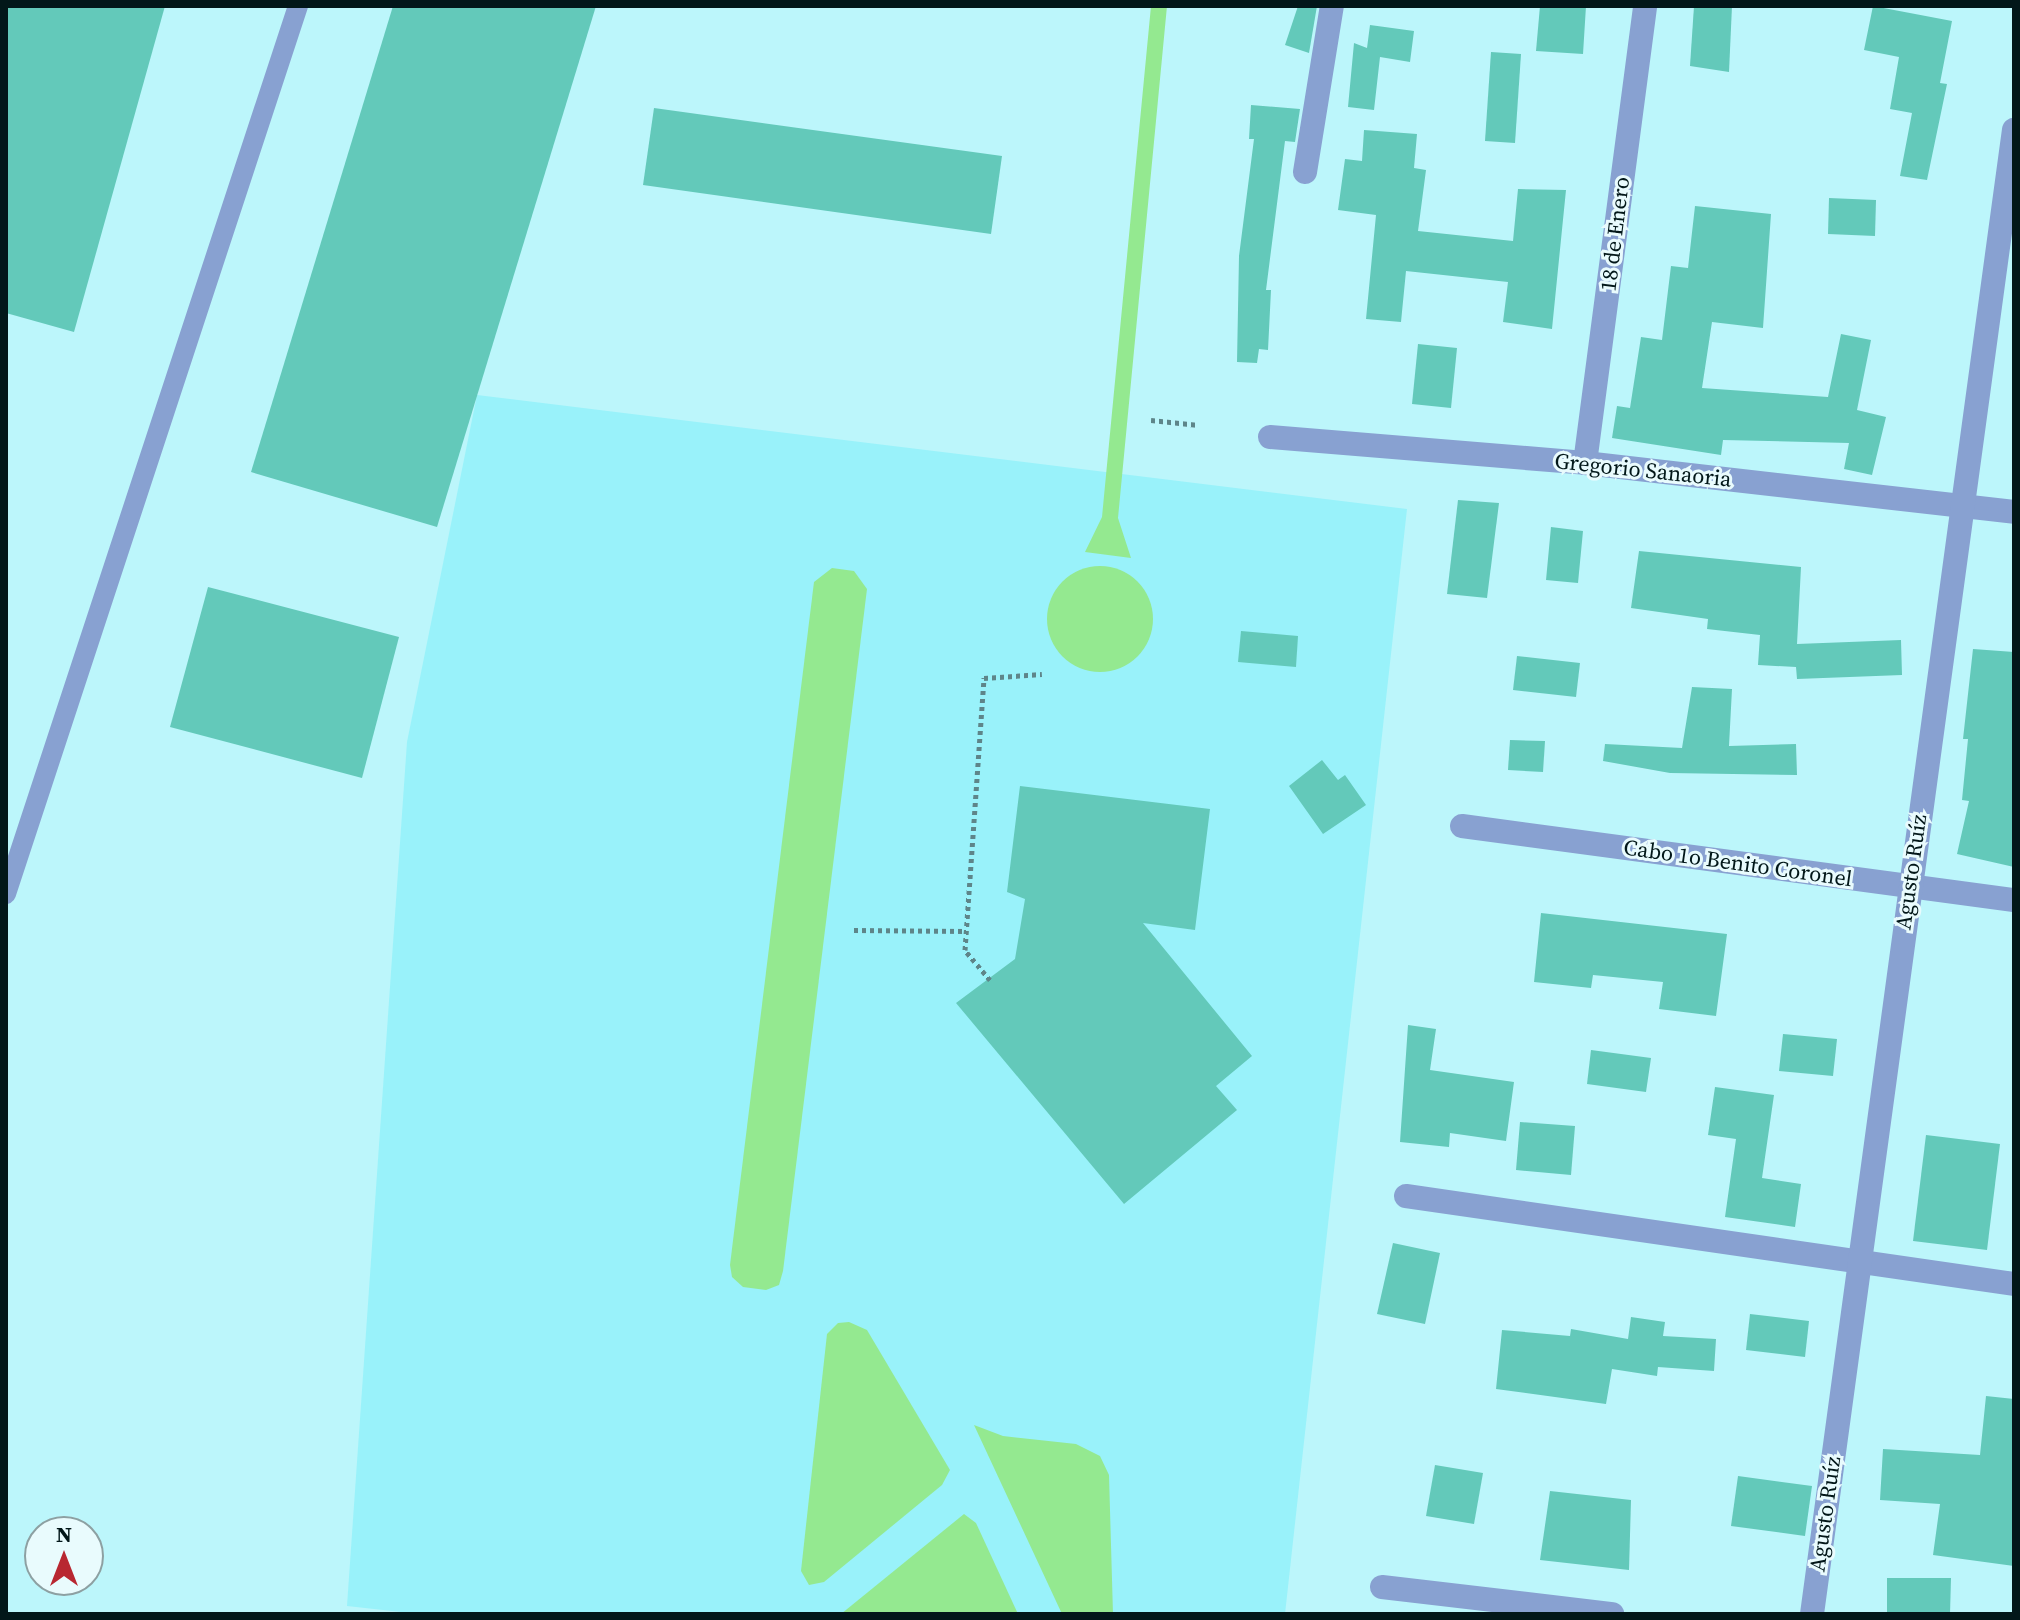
<!DOCTYPE html>
<html>
<head>
<meta charset="utf-8">
<style>
	body { margin:0 }
	#map { position:relative; width:2020px; height:1620px; overflow:hidden; background:#bcf6fb; font-family:"Source Serif 4",serif }
	div>[style] { position:absolute }
	.built>* { inset:0; background:#99f2fa }
	.green>* { inset:0; background:#94e990 }
	.round { border-radius:50% }
	.building>* { inset:0; background:#63c9ba }
	.path>* { height:5px; margin-top:-2.5px; transform-origin:0; background:repeating-linear-gradient(90deg,#5e8589 0 4px,transparent 0 8px) }
	.service>* { height:20px; margin:-10px; padding:0 10px; transform-origin:10px; border-radius:10px; background:#88a1d1 }
	.minor>* { height:24px; margin:-12px; padding:0 12px; transform-origin:12px; border-radius:12px; background:#88a1d1 }
	span { translate:-50% -50%; white-space:nowrap; text-align:center; line-height:1.15; -webkit-text-stroke:6px #e9fbfd; paint-order:stroke }
	.street-label { font-size:22px; color:#021719 }
	.frame { position:absolute; inset:0; border:8px solid #021719; pointer-events:none }
	.north { position:absolute; left:24px; top:1516px; width:80px; height:80px; box-sizing:border-box; background:#e9fbfd; border:2px solid #8da0a2; border-radius:50%; rotate:0deg; font-size:22px; font-weight:700; line-height:32px; text-align:center; color:#021719 }
	.north::after { content:''; display:block; margin:auto; width:28px; height:36px; background:#b82731; clip-path:polygon(50% 0,100% 100%,50% 72%,0 100%) }
</style>
</head>
<body>
<div id="map">
	<div class="built">
		<div style="clip-path:polygon(477px 395px,1407px 509px,1285px 1614px,419px 1614px,347px 1606px,407px 742px)"></div>
	</div>
	<div class="green">
		<div style="clip-path:polygon(1151px 6px,1167px 6px,1118px 518px,1131px 558px,1085px 552px,1102px 517px)"></div>
		<div class="round" style="left:1047px;top:566px;width:106px;height:106px"></div>
		<div style="clip-path:polygon(832px 568px,854px 571px,867px 589px,783px 1271px,779px 1285px,766px 1290px,743px 1287px,732px 1277px,730px 1265px,814px 582px)"></div>
		<div style="clip-path:polygon(849px 1322px,867px 1330px,950px 1470px,942px 1485px,824px 1582px,809px 1585px,801px 1571px,827px 1334px,838px 1323px)"></div>
		<div style="clip-path:polygon(974px 1425px,1003px 1436px,1076px 1444px,1100px 1456px,1109px 1475px,1113px 1614px,1062px 1614px)"></div>
		<div style="clip-path:polygon(964px 1514px,976px 1523px,1018px 1614px,841px 1614px)"></div>
	</div>
	<div class="building">
		<div style="clip-path:polygon(6px 6px,165px 6px,74px 332px,6px 313px)"></div>
		<div style="clip-path:polygon(393px 6px,596px 6px,437px 527px,251px 472px)"></div>
		<div style="clip-path:polygon(1298px 6px,1317px 6px,1309px 53px,1285px 45px)"></div>
		<div style="clip-path:polygon(1540px 6px,1586px 6px,1583px 54px,1536px 51px)"></div>
		<div style="clip-path:polygon(1694px 6px,1732px 6px,1729px 72px,1690px 66px)"></div>
		<div style="clip-path:polygon(1873px 6px,1952px 21px,1940px 83px,1947px 84px,1927px 180px,1900px 176px,1912px 113px,1890px 109px,1899px 57px,1864px 50px)"></div>
		<div style="clip-path:polygon(1370px 25px,1414px 31px,1410px 62px,1380px 57px,1374px 110px,1348px 107px,1354px 43px,1367px 48px)"></div>
		<div style="clip-path:polygon(1491px 52px,1521px 54px,1515px 143px,1485px 141px)"></div>
		<div style="clip-path:polygon(1251px 105px,1300px 109px,1295px 142px,1285px 141px,1266px 290px,1271px 290px,1268px 350px,1259px 349px,1257px 363px,1237px 362px,1239px 256px,1254px 139px,1249px 139px)"></div>
		<div style="clip-path:polygon(654px 108px,1002px 156px,991px 234px,643px 185px)"></div>
		<div style="clip-path:polygon(1364px 130px,1417px 134px,1414px 168px,1426px 170px,1418px 231px,1513px 241px,1518px 189px,1566px 190px,1552px 329px,1503px 322px,1508px 282px,1406px 271px,1401px 322px,1366px 319px,1376px 215px,1338px 210px,1345px 159px,1362px 161px)"></div>
		<div style="clip-path:polygon(1829px 198px,1876px 200px,1875px 236px,1828px 234px)"></div>
		<div style="clip-path:polygon(1695px 206px,1771px 214px,1763px 328px,1712px 322px,1702px 388px,1828px 397px,1841px 334px,1871px 340px,1857px 410px,1886px 417px,1872px 475px,1844px 469px,1849px 443px,1723px 440px,1721px 455px,1612px 438px,1617px 406px,1630px 408px,1641px 337px,1662px 340px,1671px 266px,1688px 268px)"></div>
		<div style="clip-path:polygon(1418px 344px,1457px 348px,1451px 408px,1412px 404px)"></div>
		<div style="clip-path:polygon(1458px 500px,1499px 503px,1487px 598px,1447px 594px)"></div>
		<div style="clip-path:polygon(1551px 527px,1583px 531px,1578px 583px,1546px 580px)"></div>
		<div style="clip-path:polygon(1639px 551px,1801px 567px,1797px 644px,1901px 640px,1902px 675px,1797px 679px,1796px 667px,1758px 665px,1760px 635px,1707px 629px,1708px 619px,1631px 608px)"></div>
		<div style="clip-path:polygon(208px 587px,399px 637px,362px 778px,170px 727px)"></div>
		<div style="clip-path:polygon(1241px 631px,1298px 636px,1296px 667px,1238px 662px)"></div>
		<div style="clip-path:polygon(1973px 649px,2014px 652px,2014px 867px,1957px 854px,1969px 801px,1962px 800px,1968px 739px,1963px 739px)"></div>
		<div style="clip-path:polygon(1517px 656px,1580px 663px,1576px 697px,1513px 690px)"></div>
		<div style="clip-path:polygon(1692px 687px,1732px 689px,1729px 746px,1796px 744px,1797px 775px,1670px 773px,1603px 761px,1605px 744px,1682px 748px)"></div>
		<div style="clip-path:polygon(1510px 740px,1545px 741px,1543px 772px,1508px 770px)"></div>
		<div style="clip-path:polygon(1322px 760px,1338px 780px,1345px 775px,1366px 805px,1323px 834px,1289px 786px)"></div>
		<div style="clip-path:polygon(1020px 786px,1210px 809px,1195px 930px,1143px 923px,1252px 1056px,1216px 1086px,1237px 1110px,1124px 1204px,956px 1003px,1015px 959px,1025px 899px,1007px 892px)"></div>
		<div style="clip-path:polygon(1541px 913px,1727px 934px,1716px 1016px,1659px 1009px,1663px 982px,1593px 975px,1591px 988px,1534px 982px)"></div>
		<div style="clip-path:polygon(1408px 1025px,1436px 1029px,1430px 1070px,1514px 1082px,1506px 1141px,1450px 1133px,1449px 1147px,1400px 1142px)"></div>
		<div style="clip-path:polygon(1783px 1034px,1837px 1039px,1833px 1076px,1779px 1071px)"></div>
		<div style="clip-path:polygon(1591px 1050px,1651px 1058px,1646px 1092px,1587px 1084px)"></div>
		<div style="clip-path:polygon(1715px 1087px,1774px 1095px,1762px 1178px,1801px 1184px,1795px 1227px,1725px 1217px,1736px 1139px,1708px 1135px)"></div>
		<div style="clip-path:polygon(1520px 1122px,1575px 1126px,1571px 1175px,1516px 1170px)"></div>
		<div style="clip-path:polygon(1926px 1135px,2000px 1144px,1987px 1250px,1913px 1241px)"></div>
		<div style="clip-path:polygon(1393px 1243px,1440px 1253px,1425px 1324px,1377px 1314px)"></div>
		<div style="clip-path:polygon(1750px 1314px,1809px 1321px,1805px 1357px,1746px 1350px)"></div>
		<div style="clip-path:polygon(1631px 1317px,1665px 1322px,1663px 1336px,1716px 1339px,1714px 1371px,1658px 1367px,1657px 1376px,1612px 1369px,1606px 1404px,1496px 1389px,1502px 1330px,1570px 1336px,1571px 1329px,1628px 1339px)"></div>
		<div style="clip-path:polygon(1986px 1396px,2014px 1399px,2014px 1566px,1933px 1555px,1940px 1504px,1880px 1500px,1883px 1449px,1980px 1455px)"></div>
		<div style="clip-path:polygon(1435px 1465px,1483px 1473px,1474px 1524px,1426px 1516px)"></div>
		<div style="clip-path:polygon(1738px 1476px,1812px 1486px,1805px 1536px,1731px 1526px)"></div>
		<div style="clip-path:polygon(1550px 1491px,1631px 1500px,1629px 1570px,1540px 1560px)"></div>
		<div style="clip-path:polygon(1887px 1578px,1951px 1578px,1950px 1614px,1887px 1614px)"></div>
	</div>
	<div class="path">
		<div style="left:1151px;top:420px;width:48px;rotate:5.9deg"></div>
		<div style="left:854px;top:930px;width:112px;rotate:0.5deg"></div>
		<div style="left:990px;top:980px;width:39px;rotate:-130deg"></div>
		<div style="left:965px;top:950px;width:273px;rotate:-86deg"></div>
		<div style="left:984px;top:678px;width:58px;rotate:-3.9deg"></div>
	</div>
	<div class="service">
		<div style="left:6px;top:894px;width:935px;rotate:-71.8deg"></div>
	</div>
	<div class="minor">
		<div style="left:1305px;top:172px;width:168px;rotate:-80.8deg"></div>
		<div style="left:1270px;top:437px;width:316px;rotate:4.7deg"></div>
		<div style="left:1585px;top:463px;width:432px;rotate:6.5deg"></div>
		<div style="left:1585px;top:463px;width:461px;rotate:-82.5deg"></div>
		<div style="left:1462px;top:826px;width:557px;rotate:7.64deg"></div>
		<div style="left:1406px;top:1196px;width:614px;rotate:8.24deg"></div>
		<div style="left:1382px;top:1587px;width:232px;rotate:6.7deg"></div>
		<div style="left:1812px;top:1614px;width:1498px;rotate:-82.25deg"></div>
	</div>
	<div class="street-label">
		<span style="left:1615px;top:234px;rotate:-83deg">18 de Enero</span>
		<span style="left:1643px;top:470px;rotate:6deg">Gregorio Sanaoria</span>
		<span style="left:1738px;top:863px;rotate:8deg">Cabo 1o Benito Coronel</span>
		<span style="left:1911px;top:872px;rotate:-82deg">Agusto Ruíz</span>
		<span style="left:1825px;top:1514px;rotate:-82deg">Agusto Ruíz</span>
	</div>
	<div class="frame"></div>
	<div class="north">N</div>
</div>
</body>
</html>
